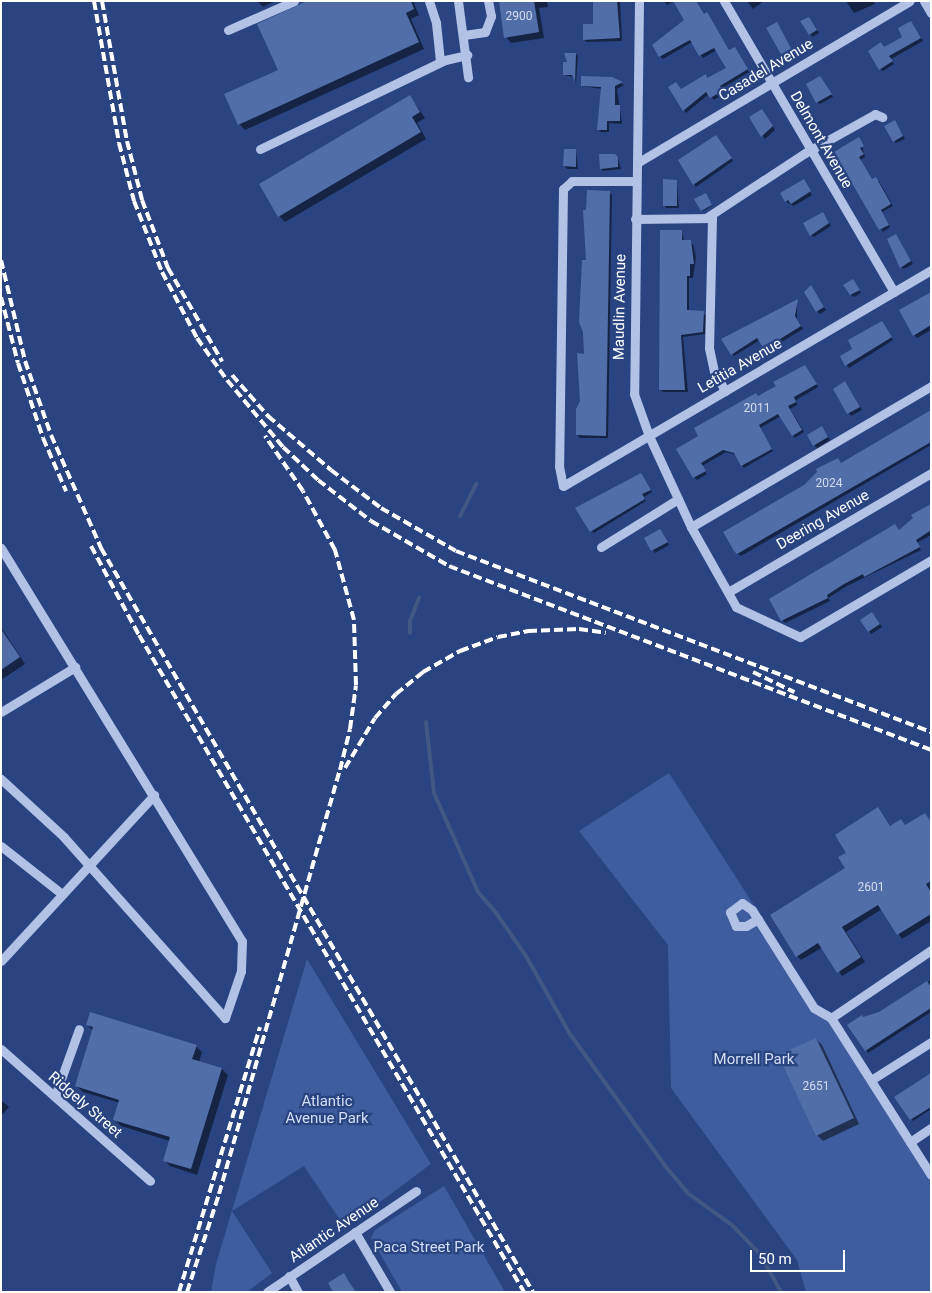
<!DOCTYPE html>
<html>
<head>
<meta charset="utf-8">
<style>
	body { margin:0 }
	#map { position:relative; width:932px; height:1293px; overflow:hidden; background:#294481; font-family:Roboto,sans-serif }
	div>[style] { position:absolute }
	.green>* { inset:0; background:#3e5c9e }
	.shadow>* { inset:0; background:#0007 }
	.stream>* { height:4px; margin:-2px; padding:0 2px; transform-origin:2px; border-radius:2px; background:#435783 }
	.building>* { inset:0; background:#526ea9 }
	.minor>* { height:9px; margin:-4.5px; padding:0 4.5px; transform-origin:4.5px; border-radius:4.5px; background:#b2c2e6 }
	.rail>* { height:4px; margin-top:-2px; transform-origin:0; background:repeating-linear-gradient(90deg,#fff 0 9px,transparent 0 13px) }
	span { translate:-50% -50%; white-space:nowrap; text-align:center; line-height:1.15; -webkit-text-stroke:4.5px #294481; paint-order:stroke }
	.number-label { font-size:12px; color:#d4dbea }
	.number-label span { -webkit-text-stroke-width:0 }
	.street-label { font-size:15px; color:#fff }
	.park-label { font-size:15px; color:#d4dff5 }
	.frame { position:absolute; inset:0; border:2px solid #fff; pointer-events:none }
	.scale { position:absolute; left:750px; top:1250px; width:95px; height:22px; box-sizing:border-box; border:2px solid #fff; border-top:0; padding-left:6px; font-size:15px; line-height:18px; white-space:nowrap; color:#fff; -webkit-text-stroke:4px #294481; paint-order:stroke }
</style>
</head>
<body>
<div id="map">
	<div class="green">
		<div style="clip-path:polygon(669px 773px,931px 1181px,931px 1292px,806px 1292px,797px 1260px,671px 1088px,668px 945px,579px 831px)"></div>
		<div style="clip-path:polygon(307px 959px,431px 1164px,349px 1225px,342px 1223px,304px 1166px,232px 1211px,272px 1273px,247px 1292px,211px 1292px,216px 1264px)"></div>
		<div style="clip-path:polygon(444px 1186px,505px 1292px,402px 1292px,371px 1238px,375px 1230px)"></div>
	</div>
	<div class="shadow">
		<div style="clip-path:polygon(257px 1px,275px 1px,263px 7px)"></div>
		<div style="clip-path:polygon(310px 1px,413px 1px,419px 15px,411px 19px,424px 49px,245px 130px,239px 124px,280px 70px)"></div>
		<div style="clip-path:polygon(500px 1px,547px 1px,548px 7px,539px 8px,544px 38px,511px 43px,506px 37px)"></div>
		<div style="clip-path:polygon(594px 1px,620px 1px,622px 41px,587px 42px,584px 40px,594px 25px)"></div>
		<div style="clip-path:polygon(664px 1px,674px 1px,667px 5px)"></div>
		<div style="clip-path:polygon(747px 1px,764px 1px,753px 9px)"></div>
		<div style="clip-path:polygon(846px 1px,874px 1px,875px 4px,854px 13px)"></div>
		<div style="clip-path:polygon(704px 15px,730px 51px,737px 51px,749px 72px,721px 89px,724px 94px,714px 100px,709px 94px,686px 113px,670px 87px,681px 90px,705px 76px,708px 79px,727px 68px,717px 50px,703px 58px,692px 42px,663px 59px,660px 56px)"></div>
		<div style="clip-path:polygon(809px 18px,819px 33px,813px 37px,810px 34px)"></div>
		<div style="clip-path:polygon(911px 22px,923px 41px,891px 59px,894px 64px,883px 71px,880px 69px,885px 48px,904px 37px)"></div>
		<div style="clip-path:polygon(777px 24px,794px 53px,785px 58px,783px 55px)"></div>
		<div style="clip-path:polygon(576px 54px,578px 56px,576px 82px,573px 77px,564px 75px)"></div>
		<div style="clip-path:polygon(612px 78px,624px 85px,617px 89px,622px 124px,609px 123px,609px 132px,601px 132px,598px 129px,602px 89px,582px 86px)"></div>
		<div style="clip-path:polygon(822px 80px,833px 97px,820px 104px,817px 102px)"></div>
		<div style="clip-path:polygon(410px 96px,425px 118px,417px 123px,426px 139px,285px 222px,279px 216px)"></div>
		<div style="clip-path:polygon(764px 113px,775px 130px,765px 139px,751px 118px)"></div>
		<div style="clip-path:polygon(897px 125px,905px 139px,896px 143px,894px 141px)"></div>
		<div style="clip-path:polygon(719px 140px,733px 161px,696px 187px,680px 160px)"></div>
		<div style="clip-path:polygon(861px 142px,865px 157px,860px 160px,872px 180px,879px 181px,893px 206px,882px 212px,890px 227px,883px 232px,836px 153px)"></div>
		<div style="clip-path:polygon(576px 150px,578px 169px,567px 169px,565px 166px)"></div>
		<div style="clip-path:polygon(618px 158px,621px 169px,603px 171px,601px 169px)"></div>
		<div style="clip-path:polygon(677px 181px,679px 208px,666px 208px,664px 205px)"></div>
		<div style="clip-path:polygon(804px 182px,812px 195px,794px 206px,788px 203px,786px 201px)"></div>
		<div style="clip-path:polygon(609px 192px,612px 195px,608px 438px,580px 438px,577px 435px,585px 355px)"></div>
		<div style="clip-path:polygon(706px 195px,712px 206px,703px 211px,702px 210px)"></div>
		<div style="clip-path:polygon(825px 216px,831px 226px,814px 237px,811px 235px)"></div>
		<div style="clip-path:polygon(682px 232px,684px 241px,693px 244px,696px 257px,693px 278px,689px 278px,689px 311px,706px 315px,705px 334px,683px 337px,688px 392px,663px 392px,660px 390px)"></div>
		<div style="clip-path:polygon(896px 236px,913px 264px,904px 269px,901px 267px)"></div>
		<div style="clip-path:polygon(853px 280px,861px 293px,854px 297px,851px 295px)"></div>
		<div style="clip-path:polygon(813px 289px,826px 310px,820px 314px,817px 311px)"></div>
		<div style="clip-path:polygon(931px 294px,931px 330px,917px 338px,914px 335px)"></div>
		<div style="clip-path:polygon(797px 300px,797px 319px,803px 329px,768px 350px,760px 340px,734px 356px,732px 354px)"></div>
		<div style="clip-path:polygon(884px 325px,893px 340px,849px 368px,842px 357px)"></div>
		<div style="clip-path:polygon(807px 369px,818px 387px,796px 400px,797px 405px,790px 409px,804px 432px,795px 438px,781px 416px,760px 428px,773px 451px,744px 468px,736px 455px,726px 452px,702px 466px,707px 474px,697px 480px,695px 478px,677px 450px)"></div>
		<div style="clip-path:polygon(847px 385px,862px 410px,851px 416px,834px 389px)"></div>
		<div style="clip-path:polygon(931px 412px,931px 445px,741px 556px,738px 554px,725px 533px)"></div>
		<div style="clip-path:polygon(824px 430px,830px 440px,817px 448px,814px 445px)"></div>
		<div style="clip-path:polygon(643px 477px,652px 492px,644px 497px,646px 501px,594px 533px,591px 531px)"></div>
		<div style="clip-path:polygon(931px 505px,931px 535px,917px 543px,921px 550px,847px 586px,828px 598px,830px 601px,785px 623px,783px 621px,771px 599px,900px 531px)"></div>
		<div style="clip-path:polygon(660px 530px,669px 545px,655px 553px,646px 538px)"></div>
		<div style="clip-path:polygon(875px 616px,882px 627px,871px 634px,862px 620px)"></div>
		<div style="clip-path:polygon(1px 627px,25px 664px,1px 680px)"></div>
		<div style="clip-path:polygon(878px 809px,891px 827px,901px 820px,906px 826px,925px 814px,931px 822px,931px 921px,902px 939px,882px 909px,846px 932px,865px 962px,842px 976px,823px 947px,801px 960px,797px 956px,847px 868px,847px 853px)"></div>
		<div style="clip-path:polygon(931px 980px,931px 1012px,868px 1053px,866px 1050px,879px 1013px)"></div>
		<div style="clip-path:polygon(87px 1024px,196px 1046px,202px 1052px,199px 1062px,222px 1069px,228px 1075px,197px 1175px,170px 1166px,164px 1160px,170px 1141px,121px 1126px,115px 1120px,120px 1103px,83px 1092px,77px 1086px,93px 1031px)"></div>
		<div style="clip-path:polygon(816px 1039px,822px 1045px,859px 1124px,823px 1141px,817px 1135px)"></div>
		<div style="clip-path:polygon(931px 1074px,931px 1109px,913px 1121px,895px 1097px)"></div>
		<div style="clip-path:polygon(1px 1100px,9px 1107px,1px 1116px)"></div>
	</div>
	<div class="stream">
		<div style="left:460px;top:516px;width:36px;rotate:-63deg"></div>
		<div style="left:410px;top:633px;width:12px;rotate:-90deg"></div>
		<div style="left:410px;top:621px;width:25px;rotate:-69deg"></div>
		<div style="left:426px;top:722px;width:71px;rotate:83.6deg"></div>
		<div style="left:434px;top:793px;width:108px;rotate:66deg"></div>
		<div style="left:478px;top:892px;width:28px;rotate:49deg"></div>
		<div style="left:496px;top:913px;width:52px;rotate:55.1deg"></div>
		<div style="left:526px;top:956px;width:90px;rotate:60.6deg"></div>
		<div style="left:570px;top:1034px;width:164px;rotate:54.2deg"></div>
		<div style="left:666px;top:1167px;width:35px;rotate:50deg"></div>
		<div style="left:689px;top:1194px;width:54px;rotate:36deg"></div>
		<div style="left:733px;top:1226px;width:39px;rotate:46deg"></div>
		<div style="left:760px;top:1254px;width:43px;rotate:61.1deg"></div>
	</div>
	<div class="building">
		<div style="clip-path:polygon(307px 1px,411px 1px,414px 9px,406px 13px,419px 42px,238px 125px,224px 94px,278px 70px,257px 24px)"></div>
		<div style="clip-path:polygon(499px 1px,534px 1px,539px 32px,504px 38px)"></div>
		<div style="clip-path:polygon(593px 1px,617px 1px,620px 38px,583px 40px,583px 24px,593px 24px)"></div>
		<div style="clip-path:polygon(673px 1px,696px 1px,704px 14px,707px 12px,729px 50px,735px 47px,748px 69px,720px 86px,723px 91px,710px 98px,706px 92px,683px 111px,668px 87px,676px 82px,681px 89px,706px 74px,707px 78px,726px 68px,714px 48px,699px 56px,690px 40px,659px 57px,652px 45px,684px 20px)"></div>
		<div style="clip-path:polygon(809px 17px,817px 30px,809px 35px,800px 21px)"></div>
		<div style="clip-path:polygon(911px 21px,921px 38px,889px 56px,893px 61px,879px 70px,868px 51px,881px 42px,884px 47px,902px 37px,898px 28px)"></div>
		<div style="clip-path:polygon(777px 22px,792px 50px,782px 56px,766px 28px)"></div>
		<div style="clip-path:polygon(564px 53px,576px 53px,575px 82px,572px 75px,563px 75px,563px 62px,567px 62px)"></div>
		<div style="clip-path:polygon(581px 76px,612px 77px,623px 82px,615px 86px,615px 105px,620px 105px,620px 121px,607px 121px,607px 130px,597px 130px,601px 87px,581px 86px)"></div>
		<div style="clip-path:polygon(820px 76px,832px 94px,816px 103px,806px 84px)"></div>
		<div style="clip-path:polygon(410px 95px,420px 112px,412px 117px,421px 132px,278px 217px,259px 184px)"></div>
		<div style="clip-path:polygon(762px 109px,773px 126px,761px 137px,749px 117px)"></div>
		<div style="clip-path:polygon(895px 120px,903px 136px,893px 142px,884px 126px)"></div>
		<div style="clip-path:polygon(716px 135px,732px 158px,693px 185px,678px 160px)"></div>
		<div style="clip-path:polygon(859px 137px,864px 146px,860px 148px,864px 154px,859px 157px,872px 179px,876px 177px,891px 204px,881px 210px,889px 225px,879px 230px,834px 152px)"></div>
		<div style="clip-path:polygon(564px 149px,576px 149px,576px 167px,563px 166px)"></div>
		<div style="clip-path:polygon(599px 154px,615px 154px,618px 157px,618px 167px,600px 169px)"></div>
		<div style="clip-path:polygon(663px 179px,677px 180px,677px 206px,663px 206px)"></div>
		<div style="clip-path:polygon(804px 179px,811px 191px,791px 204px,788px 200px,785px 202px,780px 193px)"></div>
		<div style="clip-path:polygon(587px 190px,610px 191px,606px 436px,576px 435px,576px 409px,580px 401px,577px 353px,584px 354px,583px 332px,579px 322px,582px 260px,586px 260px,583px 210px,586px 210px)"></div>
		<div style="clip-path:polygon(706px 193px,712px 205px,701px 211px,694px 199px)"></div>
		<div style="clip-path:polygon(823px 212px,829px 223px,810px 236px,803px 223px)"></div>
		<div style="clip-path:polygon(660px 230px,682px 230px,682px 240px,691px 240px,694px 264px,690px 264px,690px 276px,687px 276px,687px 310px,704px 311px,703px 332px,681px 335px,685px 390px,659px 390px)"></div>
		<div style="clip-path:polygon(896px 234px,911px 261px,900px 268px,887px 239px)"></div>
		<div style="clip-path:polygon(853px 279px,860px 290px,850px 295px,843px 285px)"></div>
		<div style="clip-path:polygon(811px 285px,824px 307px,816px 312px,804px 292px)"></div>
		<div style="clip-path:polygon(931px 292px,931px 325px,913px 336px,899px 310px)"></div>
		<div style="clip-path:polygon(798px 299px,795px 316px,801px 326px,764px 349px,757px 338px,731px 355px,721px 339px)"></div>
		<div style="clip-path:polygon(882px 321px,892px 337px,845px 366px,840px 356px,852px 349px,848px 340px)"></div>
		<div style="clip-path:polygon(805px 365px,817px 384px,794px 397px,796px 402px,788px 406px,802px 430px,792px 436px,778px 414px,759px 425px,772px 449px,741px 466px,734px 453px,723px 450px,701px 463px,706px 471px,693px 478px,676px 449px,698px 436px,694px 428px,756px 393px,758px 396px,776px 386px,773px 382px)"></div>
		<div style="clip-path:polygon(845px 381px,860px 407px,847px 414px,833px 389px)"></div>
		<div style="clip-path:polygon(931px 410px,931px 442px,737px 554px,734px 551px,723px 532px,804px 485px,817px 472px,816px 469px,838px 458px,841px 463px)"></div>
		<div style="clip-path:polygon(822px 426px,828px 437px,813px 446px,807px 435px)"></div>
		<div style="clip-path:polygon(641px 473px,651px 490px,642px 494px,645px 499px,590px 532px,575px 508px)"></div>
		<div style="clip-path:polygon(931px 504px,930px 531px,916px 540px,920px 547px,864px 577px,863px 574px,844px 584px,827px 595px,828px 598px,781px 621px,769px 599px,895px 524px,899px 530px,913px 518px,911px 515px)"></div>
		<div style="clip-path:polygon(660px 529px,668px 542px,651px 551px,644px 538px)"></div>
		<div style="clip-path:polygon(872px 612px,880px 624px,868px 632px,860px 620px)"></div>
		<div style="clip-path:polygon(1px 629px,20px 657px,1px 670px)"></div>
		<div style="clip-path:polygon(878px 807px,890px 826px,901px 819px,905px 825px,925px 813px,931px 822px,931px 881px,926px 884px,931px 892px,931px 914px,897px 935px,878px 905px,842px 927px,861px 957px,837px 973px,818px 943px,796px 957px,770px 915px,845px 868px,838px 857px,846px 853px,835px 835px)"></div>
		<div style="clip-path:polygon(927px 981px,931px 987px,931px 1008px,865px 1051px,847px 1025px,862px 1015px,863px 1017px,879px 1012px)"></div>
		<div style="clip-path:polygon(90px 1012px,197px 1045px,192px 1059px,222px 1068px,191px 1169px,163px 1161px,170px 1137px,113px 1120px,119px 1100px,75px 1086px,93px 1027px,86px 1025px)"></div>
		<div style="clip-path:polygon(816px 1038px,854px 1118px,816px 1136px,778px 1055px)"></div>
		<div style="clip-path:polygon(931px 1073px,931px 1107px,910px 1120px,894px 1097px)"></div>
		<div style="clip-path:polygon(344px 1273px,349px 1282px,356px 1292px,333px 1292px,328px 1283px)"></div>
	</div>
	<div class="minor">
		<div style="left:429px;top:1px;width:23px;rotate:72deg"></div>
		<div style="left:436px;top:23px;width:39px;rotate:84deg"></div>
		<div style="left:458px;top:1px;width:77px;rotate:82.5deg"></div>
		<div style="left:639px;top:1px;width:393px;rotate:90.7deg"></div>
		<div style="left:634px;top:394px;width:45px;rotate:70.3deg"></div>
		<div style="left:649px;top:436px;width:100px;rotate:65.2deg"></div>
		<div style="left:691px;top:527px;width:92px;rotate:60.6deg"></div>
		<div style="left:736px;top:607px;width:71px;rotate:25.1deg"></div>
		<div style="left:800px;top:637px;width:152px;rotate:-30.4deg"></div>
		<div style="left:724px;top:1px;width:337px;rotate:59.7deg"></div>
		<div style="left:924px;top:1px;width:14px;rotate:60deg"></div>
		<div style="left:228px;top:30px;width:72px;rotate:-23.7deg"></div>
		<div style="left:464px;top:35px;width:21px;rotate:-8deg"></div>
		<div style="left:485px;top:32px;width:17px;rotate:-69deg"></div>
		<div style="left:491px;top:16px;width:15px;rotate:-101deg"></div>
		<div style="left:260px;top:149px;width:205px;rotate:-25.7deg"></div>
		<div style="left:445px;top:60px;width:23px;rotate:-13deg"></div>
		<div style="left:637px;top:163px;width:317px;rotate:-30.7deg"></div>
		<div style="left:636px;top:181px;width:64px;rotate:180deg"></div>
		<div style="left:572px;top:181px;width:12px;rotate:138deg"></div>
		<div style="left:563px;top:189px;width:277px;rotate:90.8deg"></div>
		<div style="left:559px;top:466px;width:20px;rotate:79deg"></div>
		<div style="left:563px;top:486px;width:427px;rotate:-30.4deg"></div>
		<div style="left:706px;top:218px;width:118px;rotate:-33.3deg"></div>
		<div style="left:805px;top:153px;width:80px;rotate:-29.1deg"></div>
		<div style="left:875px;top:114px;width:8px;rotate:23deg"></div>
		<div style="left:635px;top:219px;width:77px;rotate:-0.7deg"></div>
		<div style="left:712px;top:218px;width:130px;rotate:91.3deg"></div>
		<div style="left:709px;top:348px;width:24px;rotate:78deg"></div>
		<div style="left:714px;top:371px;width:23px;rotate:61deg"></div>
		<div style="left:691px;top:527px;width:278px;rotate:-30.4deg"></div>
		<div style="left:601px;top:547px;width:91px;rotate:-31.9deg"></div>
		<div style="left:1px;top:548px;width:461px;rotate:58.5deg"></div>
		<div style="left:242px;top:941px;width:30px;rotate:92deg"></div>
		<div style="left:241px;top:971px;width:50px;rotate:108.8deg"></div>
		<div style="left:225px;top:1018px;width:242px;rotate:-131.7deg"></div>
		<div style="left:64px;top:837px;width:86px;rotate:-137.4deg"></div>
		<div style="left:730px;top:591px;width:233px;rotate:-30.4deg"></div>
		<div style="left:1px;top:712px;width:87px;rotate:-31.3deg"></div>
		<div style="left:1px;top:846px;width:78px;rotate:38.2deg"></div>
		<div style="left:758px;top:919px;width:14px;rotate:150deg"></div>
		<div style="left:746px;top:926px;width:10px;rotate:180deg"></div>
		<div style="left:736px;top:926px;width:15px;rotate:-113deg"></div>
		<div style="left:730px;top:912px;width:15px;rotate:-37deg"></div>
		<div style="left:742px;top:903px;width:12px;rotate:35deg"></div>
		<div style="left:752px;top:910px;width:116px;rotate:57.7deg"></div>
		<div style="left:814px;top:1008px;width:20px;rotate:30deg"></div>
		<div style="left:831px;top:1018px;width:186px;rotate:57.5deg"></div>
		<div style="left:1px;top:961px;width:226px;rotate:-47.3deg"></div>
		<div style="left:831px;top:1018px;width:121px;rotate:-34.2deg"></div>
		<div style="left:1px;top:1049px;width:199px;rotate:41.5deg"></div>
		<div style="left:871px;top:1080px;width:71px;rotate:-32.3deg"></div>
		<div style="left:55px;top:1096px;width:71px;rotate:-70.3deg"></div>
		<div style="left:910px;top:1142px;width:25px;rotate:-34deg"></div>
		<div style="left:355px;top:1232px;width:69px;rotate:59.7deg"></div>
		<div style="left:289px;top:1276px;width:18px;rotate:61deg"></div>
		<div style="left:267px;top:1292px;width:180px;rotate:-34.1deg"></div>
	</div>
	<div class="rail">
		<div style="left:94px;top:1px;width:144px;rotate:80deg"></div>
		<div style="left:119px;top:143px;width:60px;rotate:75.5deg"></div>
		<div style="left:134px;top:201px;width:76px;rotate:68.5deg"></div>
		<div style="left:162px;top:272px;width:75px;rotate:62.1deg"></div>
		<div style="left:197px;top:338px;width:52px;rotate:54.5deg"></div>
		<div style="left:227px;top:380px;width:87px;rotate:50.1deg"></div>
		<div style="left:283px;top:447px;width:48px;rotate:43.3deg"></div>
		<div style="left:318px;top:480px;width:67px;rotate:37.7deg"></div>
		<div style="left:371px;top:521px;width:90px;rotate:30deg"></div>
		<div style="left:449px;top:566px;width:516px;rotate:20.89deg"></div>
		<div style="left:102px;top:1px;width:142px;rotate:79.9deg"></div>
		<div style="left:127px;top:141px;width:61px;rotate:75.7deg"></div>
		<div style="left:142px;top:200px;width:73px;rotate:69.1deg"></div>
		<div style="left:168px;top:268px;width:108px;rotate:59.9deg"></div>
		<div style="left:1px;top:260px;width:104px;rotate:76.6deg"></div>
		<div style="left:25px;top:361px;width:78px;rotate:70.6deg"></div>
		<div style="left:51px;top:435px;width:124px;rotate:66.1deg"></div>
		<div style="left:101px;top:548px;width:860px;rotate:59.86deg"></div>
		<div style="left:1px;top:297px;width:68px;rotate:75.6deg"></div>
		<div style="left:18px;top:363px;width:79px;rotate:71.6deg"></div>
		<div style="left:43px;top:438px;width:58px;rotate:66.5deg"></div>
		<div style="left:232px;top:375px;width:55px;rotate:48.7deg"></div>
		<div style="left:268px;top:416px;width:83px;rotate:40.6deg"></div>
		<div style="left:331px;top:470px;width:63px;rotate:37.2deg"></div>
		<div style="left:381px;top:508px;width:86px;rotate:29.8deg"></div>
		<div style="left:456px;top:551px;width:508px;rotate:20.86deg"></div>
		<div style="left:91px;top:546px;width:101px;rotate:61.7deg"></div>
		<div style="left:139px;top:635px;width:761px;rotate:59.63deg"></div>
		<div style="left:753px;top:672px;width:46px;rotate:26deg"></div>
		<div style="left:345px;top:768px;width:58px;rotate:-59deg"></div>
		<div style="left:375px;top:718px;width:32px;rotate:-49deg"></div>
		<div style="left:396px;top:694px;width:35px;rotate:-39deg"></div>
		<div style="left:423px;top:672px;width:43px;rotate:-29.6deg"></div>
		<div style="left:460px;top:651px;width:40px;rotate:-20.2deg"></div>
		<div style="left:498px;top:637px;width:31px;rotate:-11deg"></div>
		<div style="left:528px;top:631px;width:51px;rotate:-2.2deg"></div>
		<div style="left:579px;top:629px;width:27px;rotate:8deg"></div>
		<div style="left:179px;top:1292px;width:277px;rotate:-73deg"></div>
		<div style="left:187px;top:1292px;width:103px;rotate:-71.9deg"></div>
		<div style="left:219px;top:1194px;width:441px;rotate:-74.1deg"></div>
		<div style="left:340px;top:770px;width:42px;rotate:-76.3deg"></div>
		<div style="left:350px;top:729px;width:44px;rotate:-82.2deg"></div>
		<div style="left:356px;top:685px;width:65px;rotate:-91.8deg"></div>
		<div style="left:354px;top:620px;width:73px;rotate:-105.2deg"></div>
		<div style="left:335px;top:550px;width:67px;rotate:-118.5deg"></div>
		<div style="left:303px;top:491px;width:67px;rotate:-124.6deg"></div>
	</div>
	<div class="number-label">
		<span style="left:519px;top:17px">2900</span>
		<span style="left:757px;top:409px">2011</span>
		<span style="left:829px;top:484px">2024</span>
		<span style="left:871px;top:888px">2601</span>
		<span style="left:816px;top:1087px">2651</span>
	</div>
	<div class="street-label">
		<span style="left:766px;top:70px;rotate:-31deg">Casadel Avenue</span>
		<span style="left:821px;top:140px;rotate:60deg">Delmont Avenue</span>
		<span style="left:620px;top:307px;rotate:-89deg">Maudlin Avenue</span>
		<span style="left:740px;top:366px;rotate:-30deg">Letitia Avenue</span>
		<span style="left:823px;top:520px;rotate:-30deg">Deering Avenue</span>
		<span style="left:85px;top:1105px;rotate:41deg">Ridgely Street</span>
		<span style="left:334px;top:1230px;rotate:-34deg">Atlantic Avenue</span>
	</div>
	<div class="park-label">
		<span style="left:754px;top:1060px">Morrell Park</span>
		<span style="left:327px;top:1110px">Atlantic<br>Avenue Park</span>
		<span style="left:429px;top:1248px">Paca Street Park</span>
	</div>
	<div class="frame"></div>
	<div class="scale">50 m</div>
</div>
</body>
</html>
